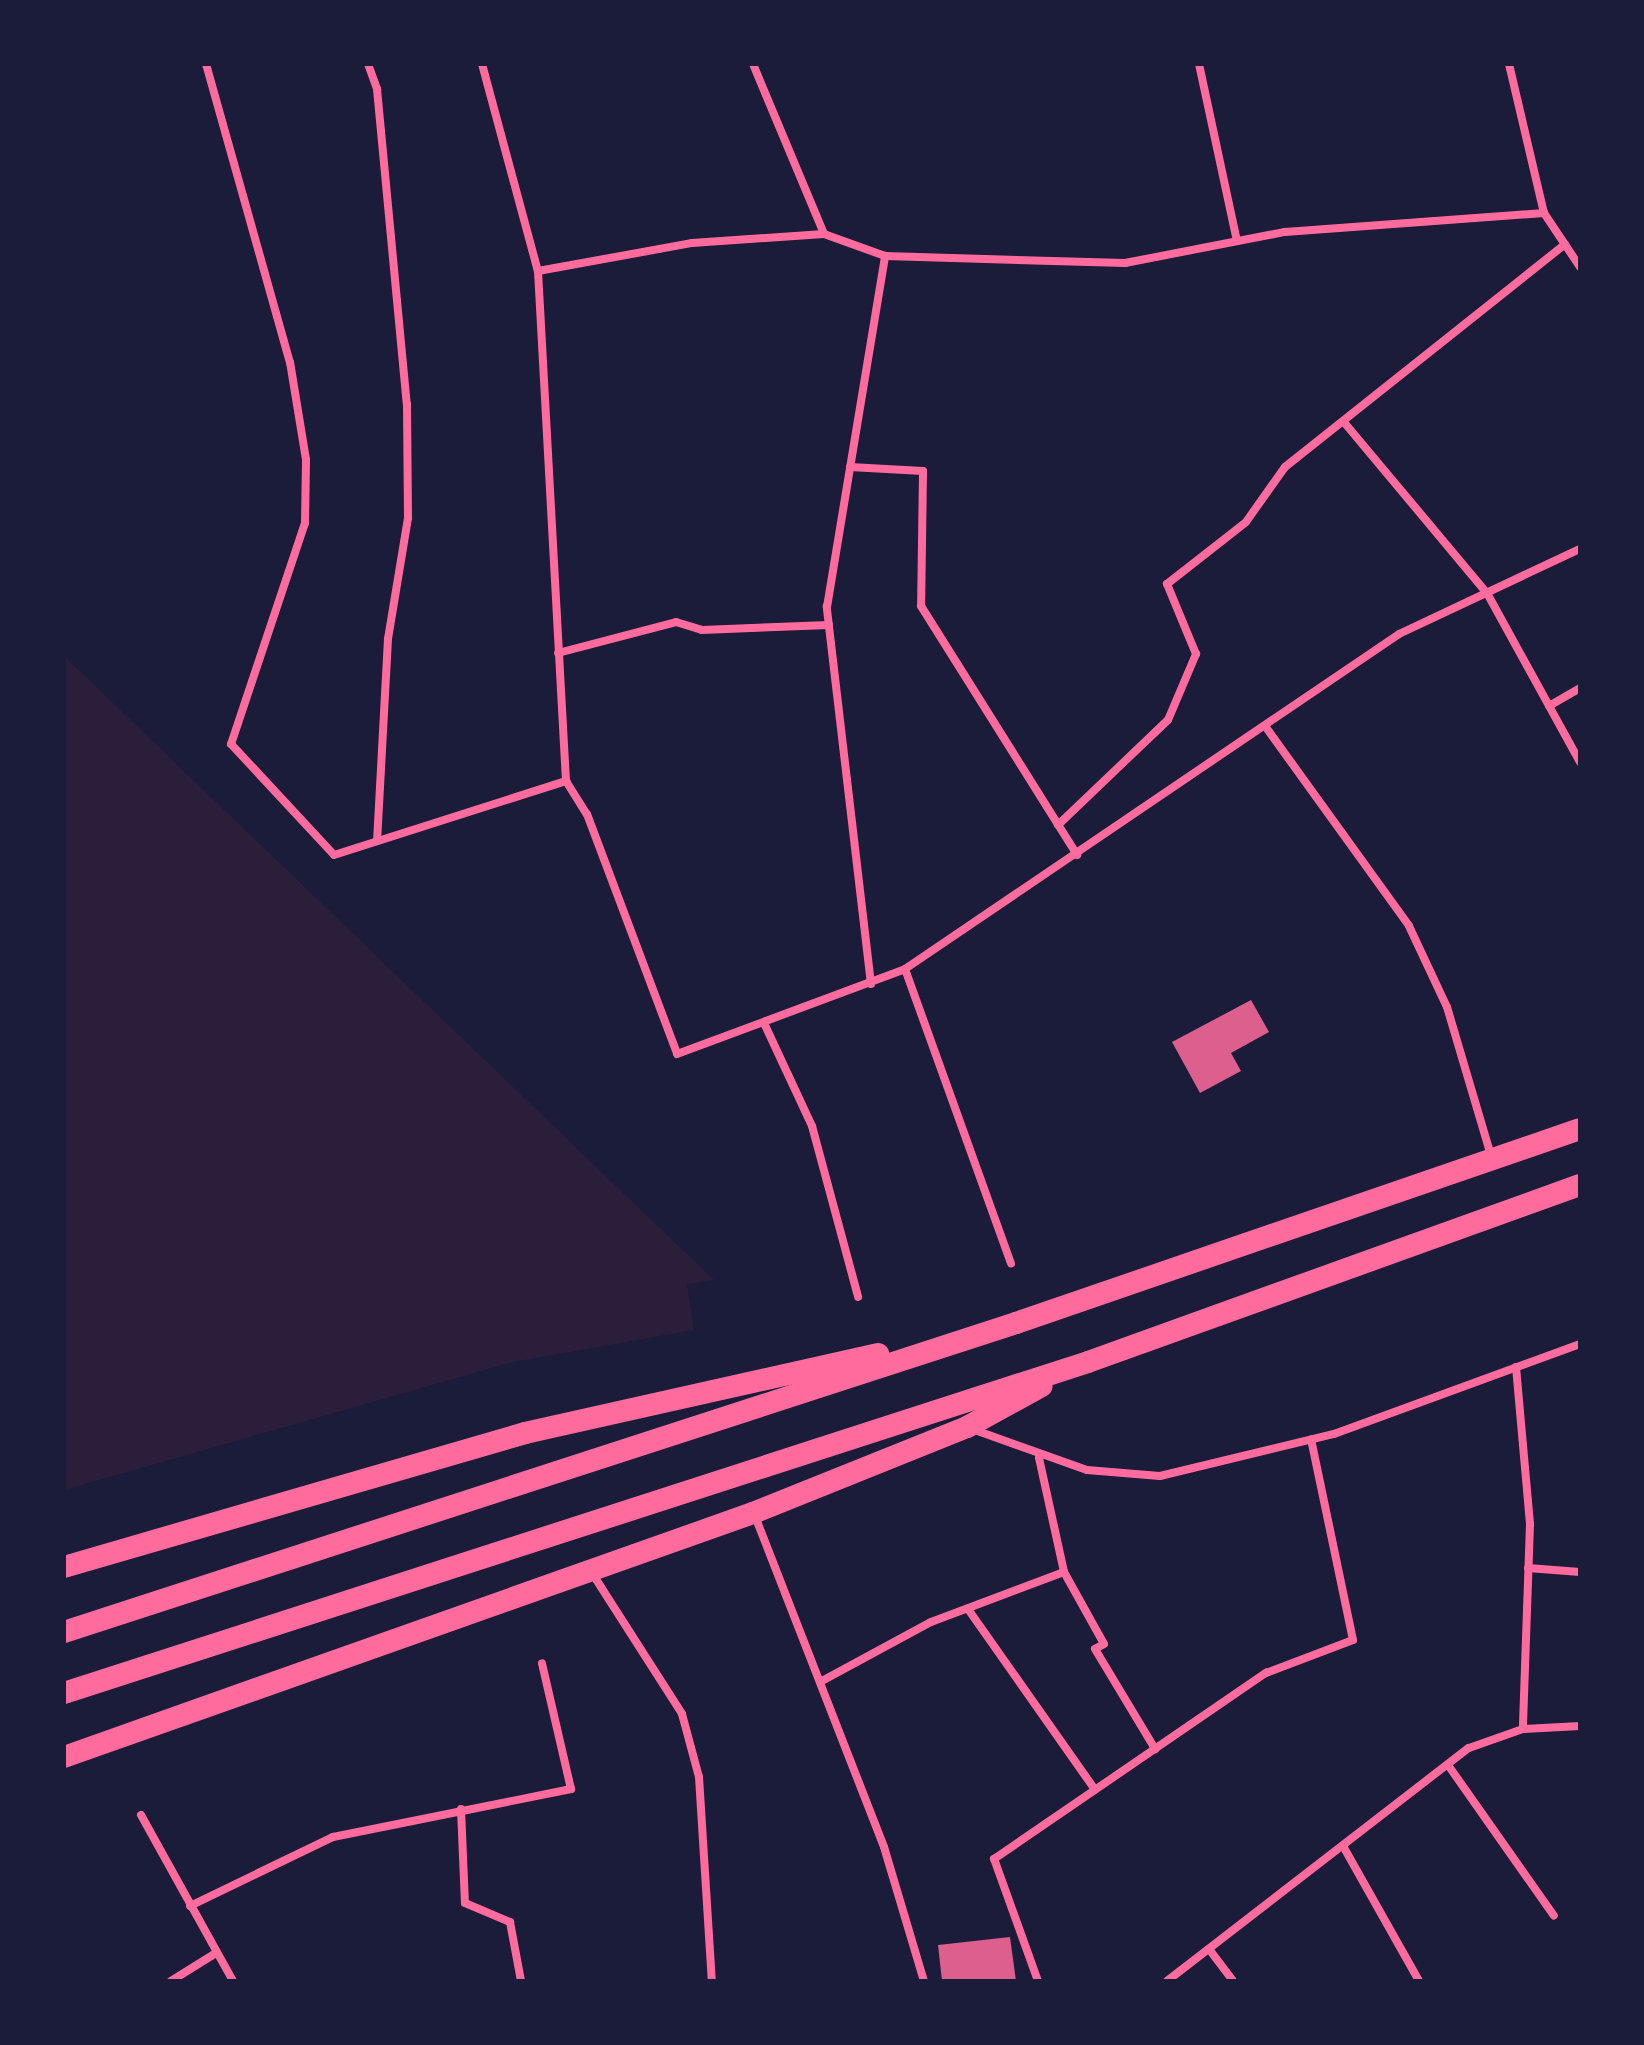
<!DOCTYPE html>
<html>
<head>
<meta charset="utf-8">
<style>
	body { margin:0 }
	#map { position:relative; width:1644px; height:2045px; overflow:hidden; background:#1b1b3a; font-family:"IBM Plex Serif",serif }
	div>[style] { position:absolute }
	.green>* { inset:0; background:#2a1e3b }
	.building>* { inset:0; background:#dd5f8e }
	.minor>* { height:8px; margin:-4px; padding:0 4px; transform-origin:4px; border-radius:4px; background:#ff6b9d }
	.trunk>* { height:22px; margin:-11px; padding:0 11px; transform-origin:11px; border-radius:11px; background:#ff6b9d }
	span { translate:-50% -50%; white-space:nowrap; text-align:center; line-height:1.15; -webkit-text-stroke:7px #1b1b3a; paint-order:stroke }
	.frame { position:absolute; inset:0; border:66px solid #1b1b3a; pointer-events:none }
</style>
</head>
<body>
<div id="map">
	<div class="green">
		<div style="clip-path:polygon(64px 656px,714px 1280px,687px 1284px,694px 1330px,513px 1362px,64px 1490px)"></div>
	</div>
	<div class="building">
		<div style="clip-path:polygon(1251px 1000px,1269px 1032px,1231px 1053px,1241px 1071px,1200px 1093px,1172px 1042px)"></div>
		<div style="clip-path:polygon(1010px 1937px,1016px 1981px,942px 1981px,938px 1945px)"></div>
	</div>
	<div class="minor">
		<div style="left:206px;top:64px;width:310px;rotate:74.3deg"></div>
		<div style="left:290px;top:362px;width:99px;rotate:80.7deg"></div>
		<div style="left:306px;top:460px;width:63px;rotate:90.9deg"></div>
		<div style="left:305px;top:523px;width:233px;rotate:108.5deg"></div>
		<div style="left:231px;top:744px;width:151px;rotate:47.1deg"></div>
		<div style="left:334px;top:855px;width:244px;rotate:-17.7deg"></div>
		<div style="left:368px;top:64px;width:27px;rotate:70deg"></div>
		<div style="left:377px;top:89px;width:316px;rotate:84.6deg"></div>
		<div style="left:407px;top:404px;width:114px;rotate:89.5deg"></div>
		<div style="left:408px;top:518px;width:123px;rotate:99.4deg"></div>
		<div style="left:388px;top:639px;width:202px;rotate:93.1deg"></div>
		<div style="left:482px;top:64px;width:214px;rotate:74.9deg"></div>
		<div style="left:538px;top:271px;width:511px;rotate:86.86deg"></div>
		<div style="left:566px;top:781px;width:39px;rotate:58deg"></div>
		<div style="left:587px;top:814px;width:256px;rotate:69.4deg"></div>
		<div style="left:677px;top:1054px;width:243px;rotate:-20.4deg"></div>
		<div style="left:905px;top:969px;width:597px;rotate:-34.14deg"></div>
		<div style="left:1399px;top:634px;width:200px;rotate:-25.2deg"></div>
		<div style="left:753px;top:64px;width:184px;rotate:67.3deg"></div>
		<div style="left:1199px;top:64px;width:181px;rotate:77.9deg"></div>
		<div style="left:1509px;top:64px;width:153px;rotate:76.8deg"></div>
		<div style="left:1544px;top:213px;width:65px;rotate:56.3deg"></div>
		<div style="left:538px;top:271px;width:157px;rotate:-10.3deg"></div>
		<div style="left:692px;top:243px;width:132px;rotate:-3.9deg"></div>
		<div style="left:824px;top:234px;width:65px;rotate:19.8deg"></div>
		<div style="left:885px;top:256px;width:240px;rotate:1.7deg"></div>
		<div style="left:1125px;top:263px;width:163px;rotate:-11deg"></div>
		<div style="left:1285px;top:232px;width:260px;rotate:-4.2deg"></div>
		<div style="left:1343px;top:421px;width:224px;rotate:50.1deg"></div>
		<div style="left:1487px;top:593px;width:193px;rotate:61.2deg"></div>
		<div style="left:850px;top:467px;width:73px;rotate:3.1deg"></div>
		<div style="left:923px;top:471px;width:135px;rotate:90.8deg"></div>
		<div style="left:921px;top:606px;width:294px;rotate:57.9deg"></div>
		<div style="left:558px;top:653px;width:122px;rotate:-14.7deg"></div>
		<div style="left:676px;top:622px;width:27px;rotate:17deg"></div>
		<div style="left:702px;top:630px;width:127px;rotate:-2.3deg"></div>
		<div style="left:1549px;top:706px;width:36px;rotate:-30deg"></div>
		<div style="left:1265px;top:726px;width:246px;rotate:54.2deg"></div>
		<div style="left:1409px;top:926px;width:89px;rotate:64.9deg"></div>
		<div style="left:1447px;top:1007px;width:155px;rotate:73.5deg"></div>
		<div style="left:1058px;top:825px;width:152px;rotate:-43.7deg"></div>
		<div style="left:1168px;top:720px;width:72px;rotate:-67deg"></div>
		<div style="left:1196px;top:654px;width:76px;rotate:-112.5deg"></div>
		<div style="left:1167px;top:584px;width:100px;rotate:-38.1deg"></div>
		<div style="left:1246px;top:522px;width:67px;rotate:-54.7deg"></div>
		<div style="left:1285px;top:467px;width:358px;rotate:-38.5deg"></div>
		<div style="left:905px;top:969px;width:313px;rotate:70.2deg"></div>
		<div style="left:871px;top:984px;width:380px;rotate:-96.7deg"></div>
		<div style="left:827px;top:607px;width:356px;rotate:-80.6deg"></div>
		<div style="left:764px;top:1023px;width:114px;rotate:65deg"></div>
		<div style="left:812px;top:1126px;width:177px;rotate:74.9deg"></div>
		<div style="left:1516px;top:1367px;width:158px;rotate:84.9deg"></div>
		<div style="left:1530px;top:1524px;width:205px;rotate:92deg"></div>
		<div style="left:972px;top:1429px;width:122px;rotate:19.6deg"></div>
		<div style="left:1087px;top:1470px;width:73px;rotate:4.7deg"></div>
		<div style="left:1160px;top:1476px;width:179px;rotate:-13.6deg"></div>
		<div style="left:1334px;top:1434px;width:262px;rotate:-20.1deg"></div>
		<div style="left:1039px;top:1458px;width:117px;rotate:77.6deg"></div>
		<div style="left:1064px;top:1572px;width:82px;rotate:60.9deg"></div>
		<div style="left:1104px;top:1644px;width:10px;rotate:151deg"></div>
		<div style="left:1095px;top:1649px;width:117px;rotate:59deg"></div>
		<div style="left:755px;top:1516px;width:355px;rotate:68.7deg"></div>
		<div style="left:884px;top:1847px;width:140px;rotate:73.4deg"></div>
		<div style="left:1528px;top:1568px;width:52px;rotate:4.4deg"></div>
		<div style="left:592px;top:1573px;width:167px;rotate:57.4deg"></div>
		<div style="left:682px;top:1714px;width:65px;rotate:74.9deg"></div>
		<div style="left:699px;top:1777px;width:204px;rotate:86.4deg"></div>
		<div style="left:968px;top:1609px;width:221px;rotate:54.9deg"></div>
		<div style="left:820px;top:1682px;width:126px;rotate:-28.4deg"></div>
		<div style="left:931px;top:1622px;width:142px;rotate:-20.6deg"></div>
		<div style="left:1448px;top:1765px;width:184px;rotate:54.9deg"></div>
		<div style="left:461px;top:1809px;width:94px;rotate:87.6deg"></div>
		<div style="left:465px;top:1903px;width:49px;rotate:22.9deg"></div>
		<div style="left:510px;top:1922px;width:60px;rotate:79.4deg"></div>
		<div style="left:141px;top:1815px;width:190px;rotate:61deg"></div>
		<div style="left:1343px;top:1846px;width:155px;rotate:60.6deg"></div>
		<div style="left:190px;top:1906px;width:159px;rotate:-25.8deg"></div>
		<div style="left:333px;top:1837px;width:243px;rotate:-11.4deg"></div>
		<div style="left:571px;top:1789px;width:129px;rotate:-103deg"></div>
		<div style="left:1209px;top:1949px;width:40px;rotate:53deg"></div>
		<div style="left:171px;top:1981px;width:53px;rotate:-31.9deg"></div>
		<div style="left:1038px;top:1981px;width:130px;rotate:-109.8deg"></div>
		<div style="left:994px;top:1859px;width:330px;rotate:-34.4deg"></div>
		<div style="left:1266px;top:1673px;width:93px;rotate:-20.8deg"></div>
		<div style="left:1353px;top:1640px;width:205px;rotate:-101.8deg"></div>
		<div style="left:1167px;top:1981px;width:381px;rotate:-37.7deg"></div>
		<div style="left:1469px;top:1748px;width:57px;rotate:-19.4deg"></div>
		<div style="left:1523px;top:1729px;width:57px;rotate:-3deg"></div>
	</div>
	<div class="trunk">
		<div style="left:64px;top:1567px;width:480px;rotate:-16.2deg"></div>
		<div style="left:525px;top:1433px;width:362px;rotate:-12.6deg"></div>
		<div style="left:64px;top:1632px;width:1001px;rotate:-17.98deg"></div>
		<div style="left:1016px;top:1323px;width:596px;rotate:-18.98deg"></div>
		<div style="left:64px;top:1693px;width:1076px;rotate:-17.91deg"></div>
		<div style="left:1088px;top:1362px;width:523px;rotate:-19.79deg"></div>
		<div style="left:64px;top:1757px;width:731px;rotate:-19.5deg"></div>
		<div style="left:753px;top:1513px;width:231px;rotate:-21.9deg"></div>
		<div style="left:967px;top:1427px;width:85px;rotate:-28.7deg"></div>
	</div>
	<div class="frame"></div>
</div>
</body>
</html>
